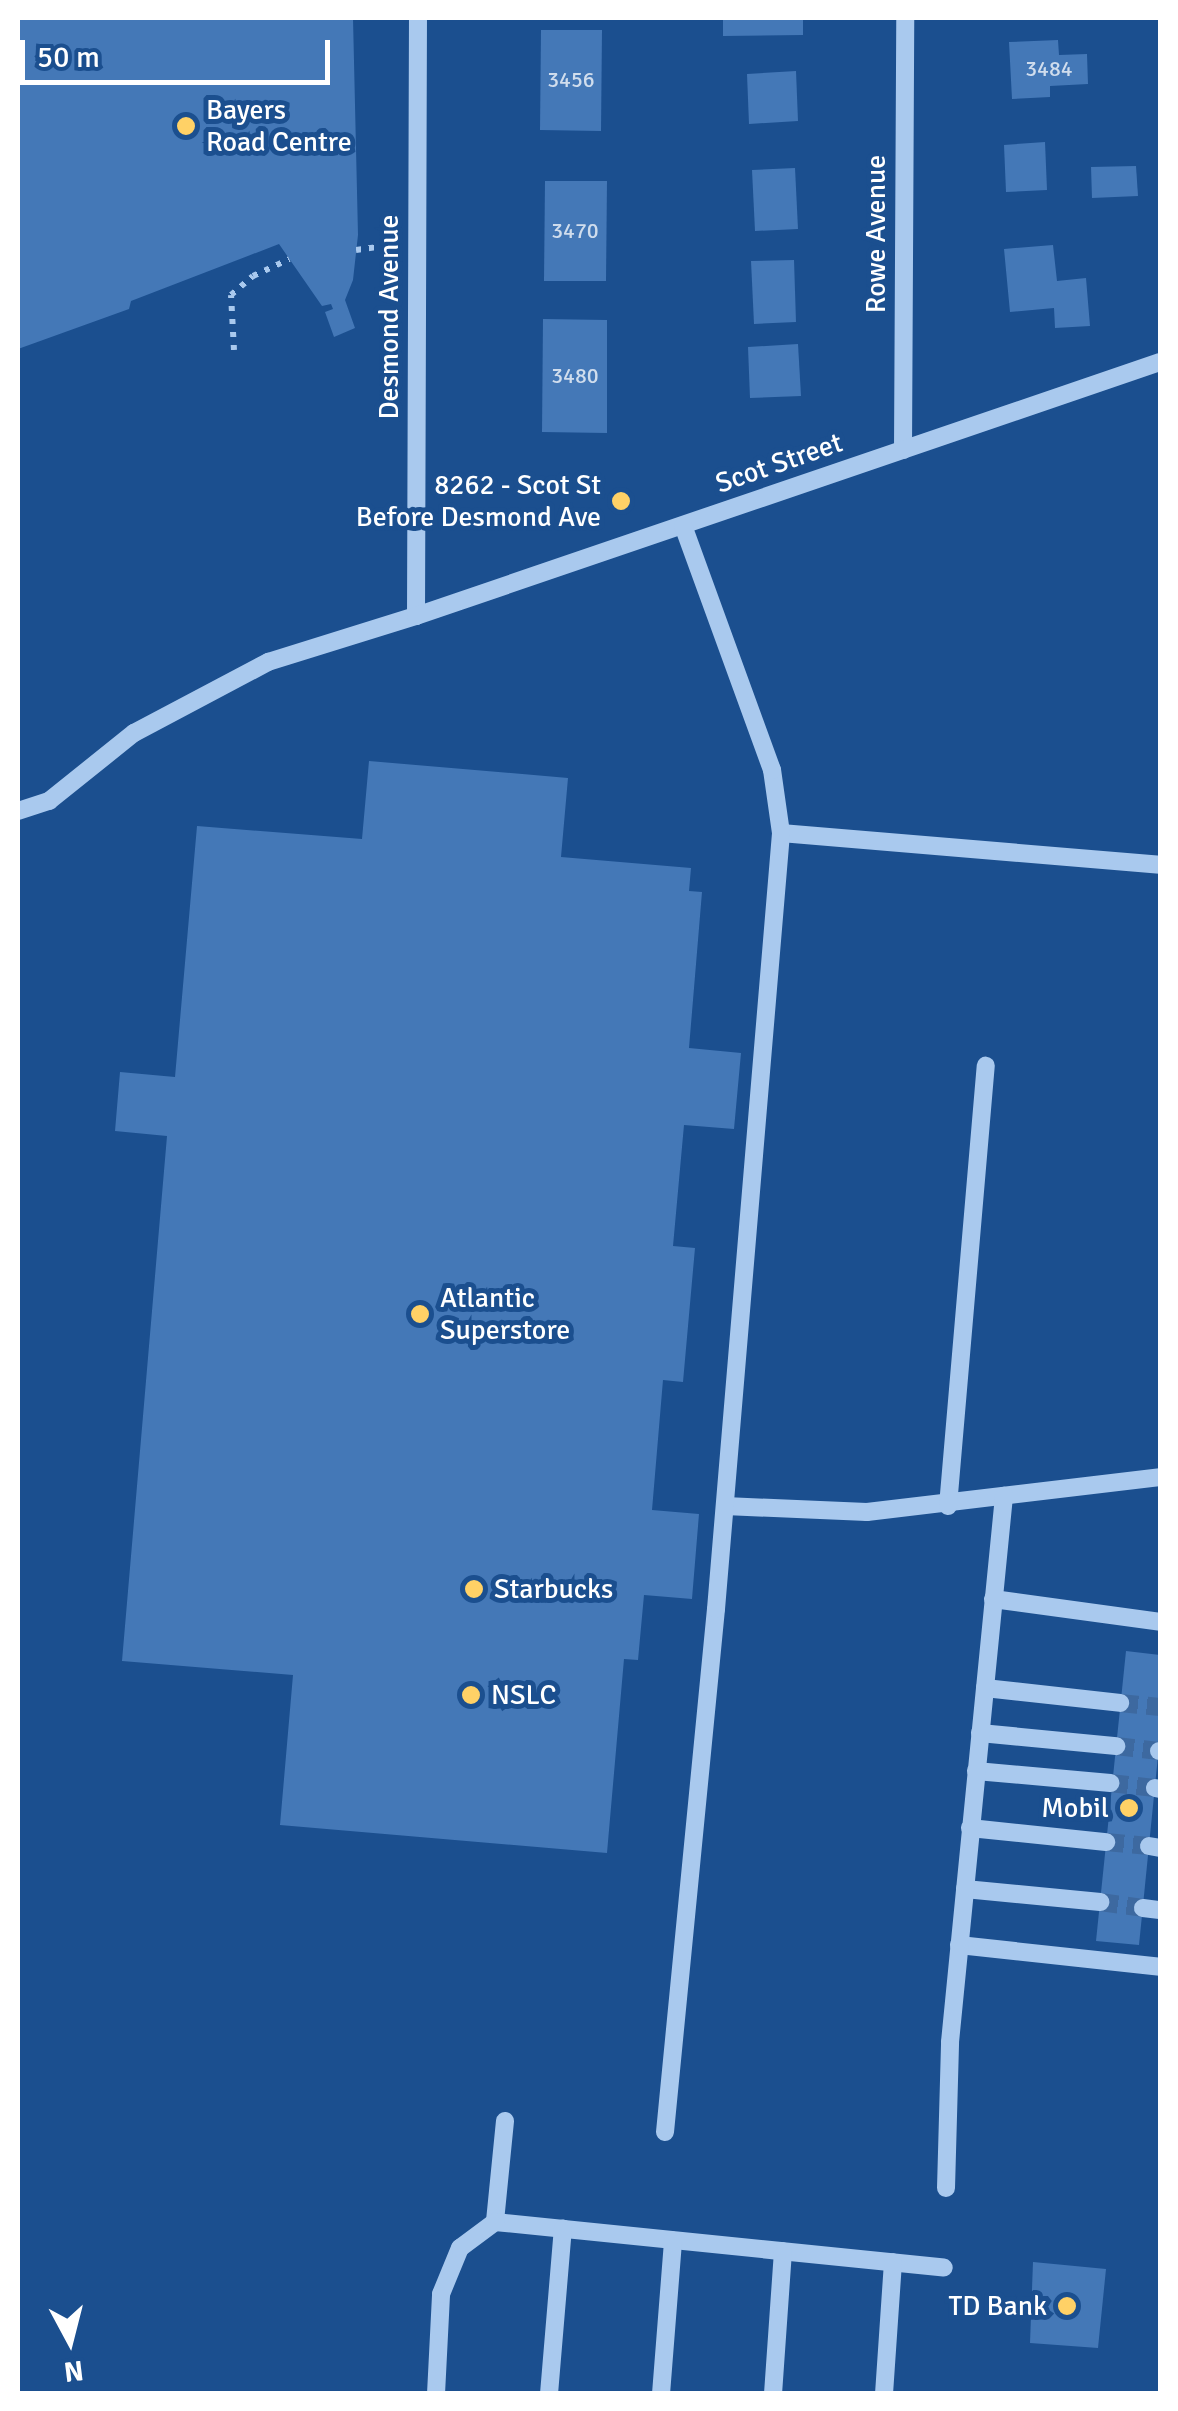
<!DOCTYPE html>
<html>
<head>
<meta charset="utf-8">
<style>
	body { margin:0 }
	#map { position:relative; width:1178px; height:2411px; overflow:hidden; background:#1b4f8f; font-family:Signika,sans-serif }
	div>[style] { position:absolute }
	.building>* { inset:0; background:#4478b7 }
	.minor-tunnel>* { height:18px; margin-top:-9px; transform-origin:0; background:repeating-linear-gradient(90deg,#3d69a0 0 18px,transparent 0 27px) }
	.path>* { height:6px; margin-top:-3px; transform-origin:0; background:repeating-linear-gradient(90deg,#a9c9ee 0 5px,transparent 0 13px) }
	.minor>* { height:18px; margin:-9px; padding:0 9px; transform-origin:9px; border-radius:9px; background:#a9c9ee }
	.dots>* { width:28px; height:28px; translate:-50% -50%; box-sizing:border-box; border:5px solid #1b4f8f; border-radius:50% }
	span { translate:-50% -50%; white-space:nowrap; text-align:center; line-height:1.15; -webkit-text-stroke:10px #1b4f8f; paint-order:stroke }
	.number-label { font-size:22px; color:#d0dded }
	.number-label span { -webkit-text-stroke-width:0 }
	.poi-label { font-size:28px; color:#fff }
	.left { translate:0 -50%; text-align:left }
	.right { translate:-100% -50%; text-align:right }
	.street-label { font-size:28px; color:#fff }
	.frame { position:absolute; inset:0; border:20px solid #fff; pointer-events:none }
	.north { position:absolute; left:20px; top:2291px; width:100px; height:100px; -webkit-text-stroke:8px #1b4f8f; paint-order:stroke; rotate:173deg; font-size:28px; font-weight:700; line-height:40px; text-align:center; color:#fff }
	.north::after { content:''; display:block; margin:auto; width:35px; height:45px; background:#fff; clip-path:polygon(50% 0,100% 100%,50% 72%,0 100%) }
	.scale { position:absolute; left:20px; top:40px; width:310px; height:45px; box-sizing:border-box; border:5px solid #fff; border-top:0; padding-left:12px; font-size:30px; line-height:35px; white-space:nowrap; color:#fff; -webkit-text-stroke:8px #1b4f8f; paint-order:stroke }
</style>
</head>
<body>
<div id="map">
	<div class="building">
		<div style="clip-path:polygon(18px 18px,353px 18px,358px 235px,353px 280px,345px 300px,355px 328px,334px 337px,325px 312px,333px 309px,331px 304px,322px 306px,279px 244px,131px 301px,129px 309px,18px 349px)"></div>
		<div style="clip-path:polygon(723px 18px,803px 18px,803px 35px,723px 36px)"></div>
		<div style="clip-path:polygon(541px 30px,602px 30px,601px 131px,540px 130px)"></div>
		<div style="clip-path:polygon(1058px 40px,1059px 55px,1087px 54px,1088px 84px,1050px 86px,1050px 97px,1012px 99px,1009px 42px)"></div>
		<div style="clip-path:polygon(796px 71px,798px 121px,749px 124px,747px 74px)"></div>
		<div style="clip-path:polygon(1045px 142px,1047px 190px,1006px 192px,1004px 145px)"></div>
		<div style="clip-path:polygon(1136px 166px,1138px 196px,1092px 198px,1091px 167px)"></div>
		<div style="clip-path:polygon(795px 168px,798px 229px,755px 231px,752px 170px)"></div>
		<div style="clip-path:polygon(545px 181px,607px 181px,606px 281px,544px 281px)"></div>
		<div style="clip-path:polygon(1053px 245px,1057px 281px,1086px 278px,1090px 326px,1055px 328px,1054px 308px,1010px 312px,1004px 249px)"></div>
		<div style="clip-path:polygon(794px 260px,796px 322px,754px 324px,751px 261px)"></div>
		<div style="clip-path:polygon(543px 319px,607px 320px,607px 433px,542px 432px)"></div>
		<div style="clip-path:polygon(798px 344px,801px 396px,750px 398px,748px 347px)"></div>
		<div style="clip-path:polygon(369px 761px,568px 778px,561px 857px,691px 868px,689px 891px,702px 892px,689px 1048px,741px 1053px,734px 1129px,684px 1125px,673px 1246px,695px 1248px,683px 1382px,663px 1380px,652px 1510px,699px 1514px,692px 1599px,644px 1595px,638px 1660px,624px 1659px,607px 1853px,280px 1825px,293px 1675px,122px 1661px,167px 1136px,115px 1131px,120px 1072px,175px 1077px,197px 826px,362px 839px)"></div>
		<div style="clip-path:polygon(1126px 1651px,1160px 1655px,1160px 1736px,1139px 1945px,1096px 1941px)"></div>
		<div style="clip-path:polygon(1033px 2262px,1106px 2269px,1098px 2348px,1030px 2343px)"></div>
	</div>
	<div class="minor-tunnel">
		<div style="left:1120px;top:1703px;width:40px;rotate:5.7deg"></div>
		<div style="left:1116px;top:1746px;width:43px;rotate:6.6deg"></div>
		<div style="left:1110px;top:1783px;width:45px;rotate:6.3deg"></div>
		<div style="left:1106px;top:1842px;width:43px;rotate:5.3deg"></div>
		<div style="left:1100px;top:1902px;width:43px;rotate:7.9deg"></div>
	</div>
	<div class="path">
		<div style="left:356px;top:250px;width:35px;rotate:-8deg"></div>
		<div style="left:234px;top:350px;width:55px;rotate:-93.1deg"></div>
		<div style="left:231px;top:295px;width:29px;rotate:-41deg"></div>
		<div style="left:253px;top:276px;width:40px;rotate:-25deg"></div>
	</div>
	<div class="minor">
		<div style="left:903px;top:450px;width:432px;rotate:-89.7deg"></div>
		<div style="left:416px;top:616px;width:598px;rotate:-89.81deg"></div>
		<div style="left:18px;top:811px;width:33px;rotate:-18deg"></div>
		<div style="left:49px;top:801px;width:109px;rotate:-38.7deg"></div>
		<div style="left:134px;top:733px;width:152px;rotate:-27.9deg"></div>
		<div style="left:268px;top:662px;width:155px;rotate:-17.3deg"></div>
		<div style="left:416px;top:616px;width:786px;rotate:-18.85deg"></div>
		<div style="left:781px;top:833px;width:380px;rotate:4.8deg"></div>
		<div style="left:725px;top:1506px;width:142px;rotate:2.4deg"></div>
		<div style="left:867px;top:1512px;width:295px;rotate:-6.8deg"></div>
		<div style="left:948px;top:1506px;width:442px;rotate:-85.1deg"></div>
		<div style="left:993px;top:1599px;width:169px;rotate:7.8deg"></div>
		<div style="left:985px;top:1688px;width:136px;rotate:6.3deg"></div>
		<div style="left:980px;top:1733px;width:137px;rotate:5.5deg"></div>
		<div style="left:1159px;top:1751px;width:1px"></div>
		<div style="left:976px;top:1771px;width:135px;rotate:5.1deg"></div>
		<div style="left:1155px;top:1788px;width:5px;rotate:11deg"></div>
		<div style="left:970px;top:1828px;width:137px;rotate:5.9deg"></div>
		<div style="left:1149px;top:1846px;width:11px;rotate:10deg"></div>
		<div style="left:965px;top:1889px;width:136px;rotate:5.5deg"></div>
		<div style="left:1143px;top:1908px;width:17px;rotate:7deg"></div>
		<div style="left:959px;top:1945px;width:202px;rotate:6.2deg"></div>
		<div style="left:505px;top:2121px;width:101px;rotate:95.7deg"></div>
		<div style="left:495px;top:2222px;width:451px;rotate:5.8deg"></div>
		<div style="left:665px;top:2132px;width:525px;rotate:-84.43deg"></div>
		<div style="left:716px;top:1609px;width:779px;rotate:-85.21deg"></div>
		<div style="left:781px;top:833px;width:64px;rotate:-98.1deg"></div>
		<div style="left:772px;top:770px;width:260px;rotate:-110deg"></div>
		<div style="left:946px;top:2188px;width:146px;rotate:-88.4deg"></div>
		<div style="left:950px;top:2042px;width:549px;rotate:-84.35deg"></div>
		<div style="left:436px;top:2394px;width:100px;rotate:-87.1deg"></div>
		<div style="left:441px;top:2294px;width:50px;rotate:-67.6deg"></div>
		<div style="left:460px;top:2248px;width:44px;rotate:-36.6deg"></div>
		<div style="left:549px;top:2394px;width:166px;rotate:-85.2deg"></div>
		<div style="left:661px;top:2394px;width:154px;rotate:-85.5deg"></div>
		<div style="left:773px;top:2394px;width:143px;rotate:-86deg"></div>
		<div style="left:884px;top:2394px;width:132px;rotate:-86.1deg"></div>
	</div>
	<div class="dots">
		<div style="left:186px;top:126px;background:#ffd166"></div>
		<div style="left:621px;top:501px;background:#ffd166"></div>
		<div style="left:420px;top:1314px;background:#ffd166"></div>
		<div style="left:474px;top:1589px;background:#ffd166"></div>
		<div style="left:471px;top:1695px;background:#ffd166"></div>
		<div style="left:1129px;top:1808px;background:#ffd166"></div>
		<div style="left:1067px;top:2306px;background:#ffd166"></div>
	</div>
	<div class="number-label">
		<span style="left:1049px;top:69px">3484</span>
		<span style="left:571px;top:80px">3456</span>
		<span style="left:575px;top:231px">3470</span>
		<span style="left:575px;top:376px">3480</span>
	</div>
	<div class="poi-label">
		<span class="left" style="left:206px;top:126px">Bayers<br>Road Centre</span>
		<span class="right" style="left:601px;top:501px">8262 - Scot St<br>Before Desmond Ave</span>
		<span class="left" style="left:440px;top:1314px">Atlantic<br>Superstore</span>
		<span class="left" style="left:494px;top:1589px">Starbucks</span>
		<span class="left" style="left:491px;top:1695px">NSLC</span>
		<span class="right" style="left:1109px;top:1808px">Mobil</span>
		<span class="right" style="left:1047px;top:2306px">TD Bank</span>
	</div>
	<div class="street-label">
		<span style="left:876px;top:234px;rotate:-90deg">Rowe Avenue</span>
		<span style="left:389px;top:317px;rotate:-90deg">Desmond Avenue</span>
		<span style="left:779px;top:463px;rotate:-19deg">Scot Street</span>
	</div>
	<div class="frame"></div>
	<div class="north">N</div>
	<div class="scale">50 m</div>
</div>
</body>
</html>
